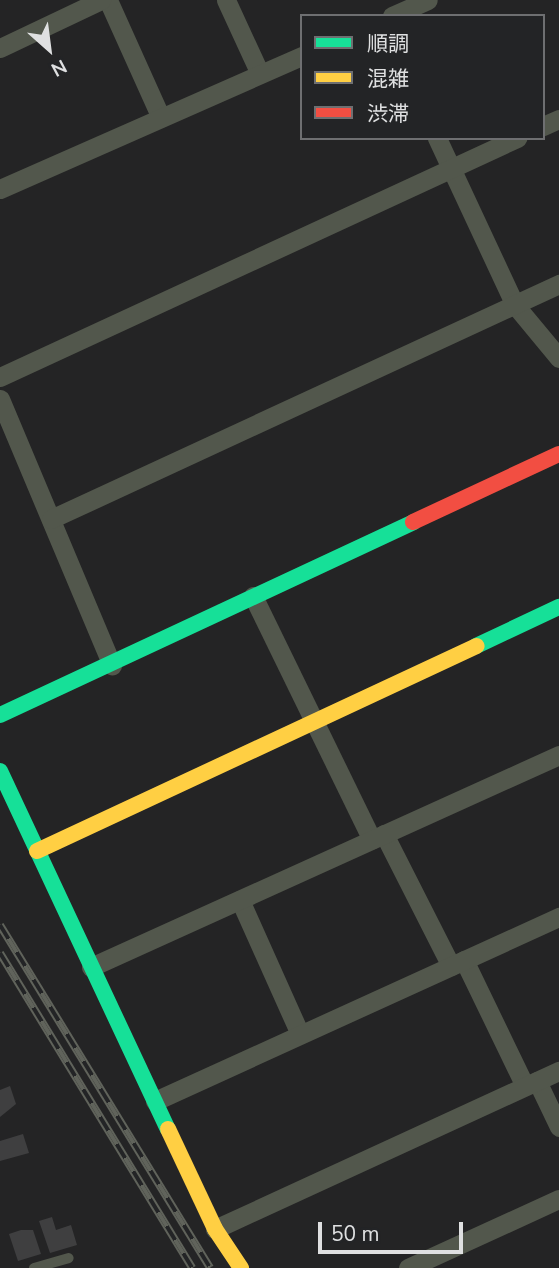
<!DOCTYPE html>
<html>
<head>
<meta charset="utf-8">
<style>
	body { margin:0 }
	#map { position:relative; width:559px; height:1268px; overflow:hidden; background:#242425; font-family:"Nunito Sans","Noto Sans JP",sans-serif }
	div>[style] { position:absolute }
	.building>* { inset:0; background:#3f3f40 }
	.lane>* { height:10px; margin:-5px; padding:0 5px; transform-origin:5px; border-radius:5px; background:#52574c }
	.street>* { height:19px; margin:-9.5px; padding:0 9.5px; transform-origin:9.5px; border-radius:9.5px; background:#52574c }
	.fast>* { height:16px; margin:-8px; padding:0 8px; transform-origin:8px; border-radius:8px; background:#16e098 }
	.slow>* { height:16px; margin:-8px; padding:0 8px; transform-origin:8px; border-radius:8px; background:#ffcf43 }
	.jam>* { height:16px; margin:-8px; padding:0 8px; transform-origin:8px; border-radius:8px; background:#f24e42 }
	.rail>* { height:8px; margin-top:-4px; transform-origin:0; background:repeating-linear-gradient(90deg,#232426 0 16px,#60635b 0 32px); box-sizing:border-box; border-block:2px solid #60635b }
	span { translate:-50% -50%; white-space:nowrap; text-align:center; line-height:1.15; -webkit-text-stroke:6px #232426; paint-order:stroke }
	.legend { position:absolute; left:300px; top:14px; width:245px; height:126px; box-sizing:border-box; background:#232426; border:2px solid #6e6f71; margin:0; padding:9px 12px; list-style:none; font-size:21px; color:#dfe0e1 }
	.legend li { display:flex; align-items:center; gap:14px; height:35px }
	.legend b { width:35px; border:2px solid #6e6f71 }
	.north { position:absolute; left:14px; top:14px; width:70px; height:70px; -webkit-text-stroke:5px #232426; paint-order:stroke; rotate:152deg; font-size:19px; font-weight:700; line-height:28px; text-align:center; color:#dfe0e1 }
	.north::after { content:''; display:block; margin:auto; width:24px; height:32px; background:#dfe0e1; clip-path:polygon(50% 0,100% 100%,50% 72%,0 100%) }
	.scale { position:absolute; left:318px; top:1222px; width:145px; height:32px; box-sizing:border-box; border:4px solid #dfe0e1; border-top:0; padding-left:9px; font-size:21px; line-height:24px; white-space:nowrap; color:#dfe0e1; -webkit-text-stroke:5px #232426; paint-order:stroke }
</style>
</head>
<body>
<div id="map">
	<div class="building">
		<div style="clip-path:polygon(10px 1086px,16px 1104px,0 1117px,0 1090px)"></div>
		<div style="clip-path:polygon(23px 1134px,29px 1153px,0 1161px,0 1141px)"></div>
		<div style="clip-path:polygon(52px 1217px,56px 1230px,71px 1225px,77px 1245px,50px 1253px,39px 1221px)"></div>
		<div style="clip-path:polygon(21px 1230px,33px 1230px,41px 1254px,18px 1261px,9px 1234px)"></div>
	</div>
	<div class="lane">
		<div style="left:34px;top:1268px;width:36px;rotate:-16deg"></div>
	</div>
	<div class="street">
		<div style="left:108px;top:0;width:129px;rotate:65.8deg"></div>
		<div style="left:226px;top:0;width:81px;rotate:65.3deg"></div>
		<div style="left:392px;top:16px;width:39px;rotate:-24deg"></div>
		<div style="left:0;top:48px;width:112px;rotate:-25.4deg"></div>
		<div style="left:543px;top:126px;width:17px;rotate:-24deg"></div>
		<div style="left:437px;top:138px;width:184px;rotate:65deg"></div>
		<div style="left:515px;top:305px;width:69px;rotate:50.3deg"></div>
		<div style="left:0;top:189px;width:330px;rotate:-23.8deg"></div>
		<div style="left:0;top:377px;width:570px;rotate:-24.81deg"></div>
		<div style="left:0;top:399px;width:289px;rotate:67.2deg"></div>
		<div style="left:51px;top:519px;width:560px;rotate:-24.83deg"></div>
		<div style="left:253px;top:596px;width:271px;rotate:64deg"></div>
		<div style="left:384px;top:834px;width:148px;rotate:63.1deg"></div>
		<div style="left:240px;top:900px;width:147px;rotate:65.9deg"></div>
		<div style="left:464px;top:960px;width:140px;rotate:64.2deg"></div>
		<div style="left:91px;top:967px;width:514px;rotate:-24.37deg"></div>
		<div style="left:537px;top:1081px;width:51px;rotate:64.4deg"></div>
		<div style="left:155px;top:1101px;width:444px;rotate:-24.5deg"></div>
		<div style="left:215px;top:1229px;width:379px;rotate:-24.7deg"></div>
		<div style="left:408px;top:1268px;width:166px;rotate:-24.6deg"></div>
	</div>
	<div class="fast">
		<div style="left:476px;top:646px;width:92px;rotate:-25.2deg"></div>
		<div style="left:0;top:715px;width:456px;rotate:-25deg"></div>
		<div style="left:0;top:771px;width:395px;rotate:64.9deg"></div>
	</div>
	<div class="slow">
		<div style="left:37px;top:851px;width:485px;rotate:-25deg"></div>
		<div style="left:168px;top:1129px;width:110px;rotate:64.8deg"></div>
		<div style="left:215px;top:1229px;width:47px;rotate:56.3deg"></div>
	</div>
	<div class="jam">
		<div style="left:413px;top:522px;width:161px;rotate:-25deg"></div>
	</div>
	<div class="rail">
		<div style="left:0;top:925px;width:402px;rotate:58.5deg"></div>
		<div style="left:0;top:953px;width:369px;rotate:58.6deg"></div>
	</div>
	<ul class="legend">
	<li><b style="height:9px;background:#16e098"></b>順調</li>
	<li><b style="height:9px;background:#ffcf43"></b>混雑</li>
	<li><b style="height:9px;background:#f24e42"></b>渋滞</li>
	</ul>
	<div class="north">N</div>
	<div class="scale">50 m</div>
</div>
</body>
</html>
